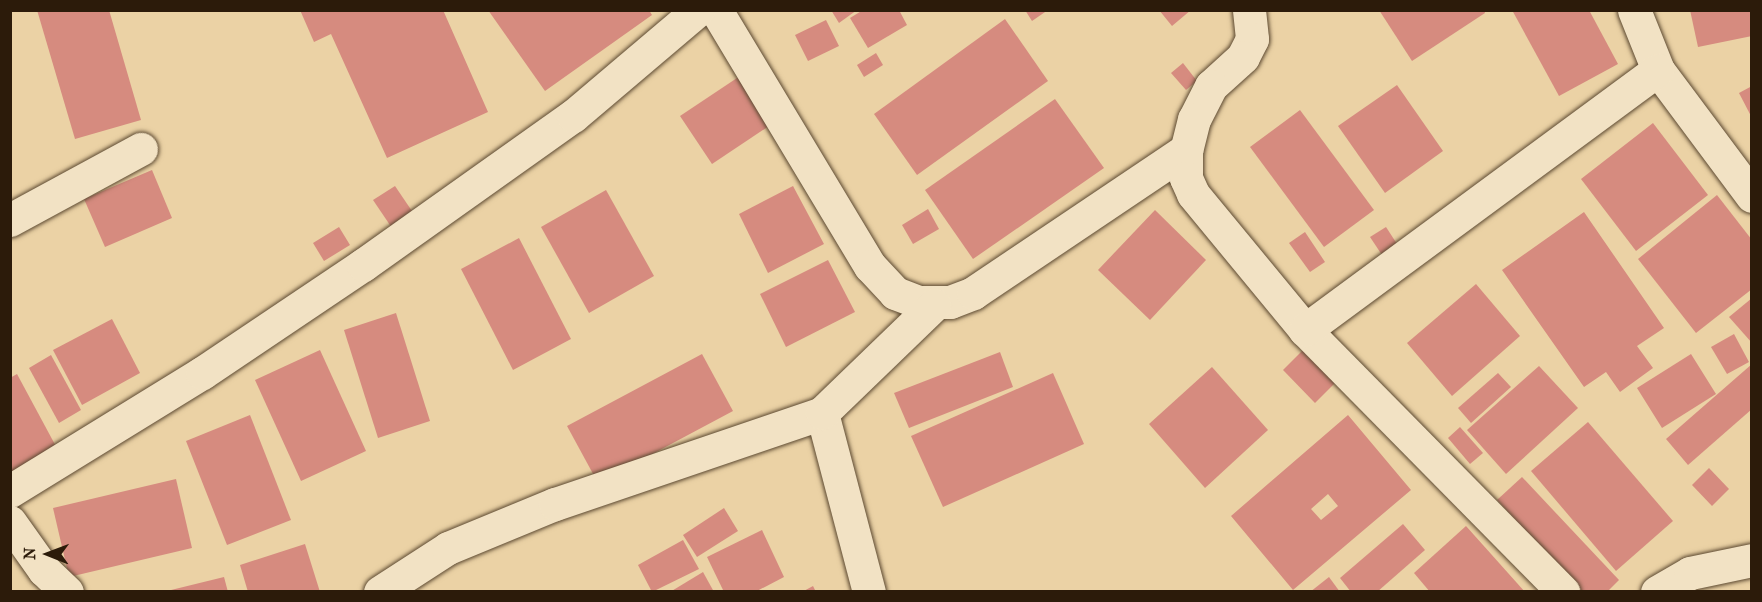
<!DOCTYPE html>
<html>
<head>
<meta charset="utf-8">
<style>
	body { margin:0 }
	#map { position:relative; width:1762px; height:602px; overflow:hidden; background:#ebd2a5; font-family:"IM FELL French Canon",serif }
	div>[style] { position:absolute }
	.building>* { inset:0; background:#d68b7f }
	.roads { filter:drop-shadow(0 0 2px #5c4931) drop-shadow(0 0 2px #5c4931) }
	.street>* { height:33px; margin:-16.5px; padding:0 16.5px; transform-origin:16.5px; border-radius:16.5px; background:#f2e2c4 }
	span { translate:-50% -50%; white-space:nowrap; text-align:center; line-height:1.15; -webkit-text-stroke:6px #f2e2c4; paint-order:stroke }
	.frame { position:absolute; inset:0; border:12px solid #2c1b0a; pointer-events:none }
	.north { position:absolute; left:18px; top:524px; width:60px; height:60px; -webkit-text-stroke:4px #f2e2c4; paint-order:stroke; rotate:271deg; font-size:16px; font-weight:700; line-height:24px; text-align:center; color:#2c1b0a }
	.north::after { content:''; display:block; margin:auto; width:21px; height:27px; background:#2c1b0a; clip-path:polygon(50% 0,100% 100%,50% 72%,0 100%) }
</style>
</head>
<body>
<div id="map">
	<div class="building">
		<div style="clip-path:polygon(37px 10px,109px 10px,141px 120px,75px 139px)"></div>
		<div style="clip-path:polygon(300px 10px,443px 10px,488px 112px,387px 158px,331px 34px,314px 42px)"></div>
		<div style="clip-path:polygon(488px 10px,649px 10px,652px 15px,545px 91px)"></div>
		<div style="clip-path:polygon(831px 10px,857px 10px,839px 23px)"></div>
		<div style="clip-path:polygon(863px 10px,899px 10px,907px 25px,868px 48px,850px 18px)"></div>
		<div style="clip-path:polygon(1025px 10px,1048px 10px,1032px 21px)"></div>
		<div style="clip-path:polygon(1159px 10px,1191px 10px,1172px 26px)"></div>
		<div style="clip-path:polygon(1379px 10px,1484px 10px,1485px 13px,1412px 61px)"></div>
		<div style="clip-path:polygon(1512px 10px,1589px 10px,1618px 64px,1559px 96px)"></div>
		<div style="clip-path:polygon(1690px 10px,1752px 10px,1752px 36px,1698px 47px)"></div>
		<div style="clip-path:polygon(1005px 19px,1048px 81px,917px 175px,874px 114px)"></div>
		<div style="clip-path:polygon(826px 20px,839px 46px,808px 61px,795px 35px)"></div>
		<div style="clip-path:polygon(876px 53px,883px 65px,864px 77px,857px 65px)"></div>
		<div style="clip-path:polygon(1183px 63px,1197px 81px,1186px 90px,1171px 73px)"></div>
		<div style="clip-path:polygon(740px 76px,772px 124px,712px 164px,680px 116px)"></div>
		<div style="clip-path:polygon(1397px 85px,1443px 151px,1385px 193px,1338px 126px)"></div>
		<div style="clip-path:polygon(1752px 86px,1752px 118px,1739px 93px)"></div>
		<div style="clip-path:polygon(1055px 99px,1104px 168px,973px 259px,925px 190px)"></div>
		<div style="clip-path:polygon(1300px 110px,1374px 210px,1324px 247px,1250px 147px)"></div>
		<div style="clip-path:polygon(1653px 123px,1708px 195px,1636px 251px,1581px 179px)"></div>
		<div style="clip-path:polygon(152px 170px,172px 218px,105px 247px,84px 199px)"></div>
		<div style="clip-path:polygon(395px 186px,416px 217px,394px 231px,373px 200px)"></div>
		<div style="clip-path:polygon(793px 186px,824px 244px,768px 273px,739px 214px)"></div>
		<div style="clip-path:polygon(606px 190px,654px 276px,589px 313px,541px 227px)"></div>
		<div style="clip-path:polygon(1717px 195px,1752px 240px,1752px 289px,1696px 333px,1638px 259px)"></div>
		<div style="clip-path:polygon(928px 209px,939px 229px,913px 244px,902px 225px)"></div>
		<div style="clip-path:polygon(1155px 210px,1206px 260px,1150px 320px,1098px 270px)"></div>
		<div style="clip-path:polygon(1584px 212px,1664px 328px,1637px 346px,1653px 368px,1620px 392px,1606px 372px,1584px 387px,1502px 270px)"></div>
		<div style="clip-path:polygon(339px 227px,350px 245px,324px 261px,313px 243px)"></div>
		<div style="clip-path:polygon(1386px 227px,1399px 247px,1384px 258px,1370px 237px)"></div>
		<div style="clip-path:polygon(1305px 232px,1325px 262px,1310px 272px,1289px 243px)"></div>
		<div style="clip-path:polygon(519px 238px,571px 339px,513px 370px,461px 269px)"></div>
		<div style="clip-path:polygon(828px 260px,855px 312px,786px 347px,760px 294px)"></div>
		<div style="clip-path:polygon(1476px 284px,1520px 336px,1452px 396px,1407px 343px)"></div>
		<div style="clip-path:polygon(1752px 298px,1752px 343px,1729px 317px)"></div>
		<div style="clip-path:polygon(396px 313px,430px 421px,378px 438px,344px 330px)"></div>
		<div style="clip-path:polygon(112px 319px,140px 373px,82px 405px,53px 350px)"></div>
		<div style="clip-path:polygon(1734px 334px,1749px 362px,1727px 374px,1711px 347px)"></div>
		<div style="clip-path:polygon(1309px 344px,1341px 377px,1315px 403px,1283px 370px)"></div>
		<div style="clip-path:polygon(320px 350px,366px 451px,301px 481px,255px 380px)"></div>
		<div style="clip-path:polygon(1000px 352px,1013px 387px,909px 428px,894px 393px)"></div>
		<div style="clip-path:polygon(702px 354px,733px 411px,598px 483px,567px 426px)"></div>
		<div style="clip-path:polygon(1691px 354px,1716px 394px,1662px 428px,1637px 388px)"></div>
		<div style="clip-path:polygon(51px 355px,81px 410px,59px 423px,29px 368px)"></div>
		<div style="clip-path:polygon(1752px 364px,1752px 409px,1688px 465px,1666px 439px)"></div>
		<div style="clip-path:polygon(1539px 366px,1578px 408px,1506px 474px,1467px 430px)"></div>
		<div style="clip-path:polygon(1212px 367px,1268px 430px,1205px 488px,1149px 424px)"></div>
		<div style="clip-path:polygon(1053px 373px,1084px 444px,943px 507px,911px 436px)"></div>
		<div style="clip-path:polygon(1498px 373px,1511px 387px,1471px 423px,1458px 408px)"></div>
		<div style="clip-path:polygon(17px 374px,59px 452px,10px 479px,10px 378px)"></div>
		<div style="clip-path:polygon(250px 415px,291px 520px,227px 545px,186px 441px)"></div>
		<div style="clip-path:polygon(evenodd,1348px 415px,1411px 490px,1293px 590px,1231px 516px,1348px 415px,1328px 494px,1338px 506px,1321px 520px,1311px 509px,1328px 494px)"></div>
		<div style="clip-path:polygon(1588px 422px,1673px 521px,1616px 571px,1531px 471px)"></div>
		<div style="clip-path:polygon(1460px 427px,1483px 453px,1470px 464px,1448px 438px)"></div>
		<div style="clip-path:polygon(1709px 468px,1729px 489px,1712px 506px,1692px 485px)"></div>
		<div style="clip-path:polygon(1522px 477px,1619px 580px,1607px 592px,1581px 592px,1497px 500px)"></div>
		<div style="clip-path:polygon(176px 479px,192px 548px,69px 577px,53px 508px)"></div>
		<div style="clip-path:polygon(724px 508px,738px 531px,697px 557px,683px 535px)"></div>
		<div style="clip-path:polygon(1403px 524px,1425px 550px,1377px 592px,1351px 592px,1340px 578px)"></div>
		<div style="clip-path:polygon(1466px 526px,1525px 592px,1430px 592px,1414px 573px)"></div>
		<div style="clip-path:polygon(762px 530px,784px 577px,755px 592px,724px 592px,707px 557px)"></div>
		<div style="clip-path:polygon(683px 540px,699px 569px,652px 592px,638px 565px)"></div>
		<div style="clip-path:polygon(305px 544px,320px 592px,248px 592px,240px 565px)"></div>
		<div style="clip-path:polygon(703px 572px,714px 592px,670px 592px)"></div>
		<div style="clip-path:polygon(224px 577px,228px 592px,167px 592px,167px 591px)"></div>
		<div style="clip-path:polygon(1329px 577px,1340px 592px,1310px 592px)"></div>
		<div style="clip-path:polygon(813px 586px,816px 592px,802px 592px)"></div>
	</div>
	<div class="roads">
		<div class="street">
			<div style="left:716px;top:10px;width:299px;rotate:59deg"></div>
			<div style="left:870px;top:266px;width:37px;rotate:47deg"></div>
			<div style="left:895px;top:293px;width:25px;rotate:21deg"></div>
			<div style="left:918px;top:302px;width:32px"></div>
			<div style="left:950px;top:302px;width:25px;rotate:-21deg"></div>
			<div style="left:973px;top:293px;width:257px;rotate:-33.9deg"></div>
			<div style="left:1249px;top:10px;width:29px;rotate:84deg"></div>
			<div style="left:1252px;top:39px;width:20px;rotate:117deg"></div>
			<div style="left:1243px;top:57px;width:43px;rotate:137.8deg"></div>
			<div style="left:1211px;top:86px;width:37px;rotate:117deg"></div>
			<div style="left:1194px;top:119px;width:32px;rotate:104deg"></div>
			<div style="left:1186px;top:150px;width:28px;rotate:90deg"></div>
			<div style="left:1186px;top:178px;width:17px;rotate:66deg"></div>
			<div style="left:1193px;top:194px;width:176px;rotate:50.5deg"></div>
			<div style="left:1305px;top:330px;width:368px;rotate:45.4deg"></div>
			<div style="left:1634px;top:10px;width:65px;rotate:68.2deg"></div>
			<div style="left:1658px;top:70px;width:157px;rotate:53.3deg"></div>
			<div style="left:10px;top:220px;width:149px;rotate:-28.5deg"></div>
			<div style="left:1305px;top:330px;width:438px;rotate:-36.4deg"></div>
			<div style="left:822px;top:413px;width:185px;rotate:75.3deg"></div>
			<div style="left:10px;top:491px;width:225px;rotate:-31.6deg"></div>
			<div style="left:202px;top:373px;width:194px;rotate:-33.9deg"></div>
			<div style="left:363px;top:265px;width:257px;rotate:-35.4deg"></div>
			<div style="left:573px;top:116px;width:164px;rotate:-40.3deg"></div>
			<div style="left:10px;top:522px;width:59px;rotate:54.7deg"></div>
			<div style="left:44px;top:570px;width:32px;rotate:44deg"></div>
			<div style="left:380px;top:592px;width:81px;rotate:-32.9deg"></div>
			<div style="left:448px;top:548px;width:116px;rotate:-22.4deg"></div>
			<div style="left:555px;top:504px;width:282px;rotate:-18.8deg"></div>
			<div style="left:822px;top:413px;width:156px;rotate:-44deg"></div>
			<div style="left:1657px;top:592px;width:38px;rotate:-30deg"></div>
			<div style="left:1690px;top:573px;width:63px;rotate:-11.8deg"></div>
		</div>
	</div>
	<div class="frame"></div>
	<div class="north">N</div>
</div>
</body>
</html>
